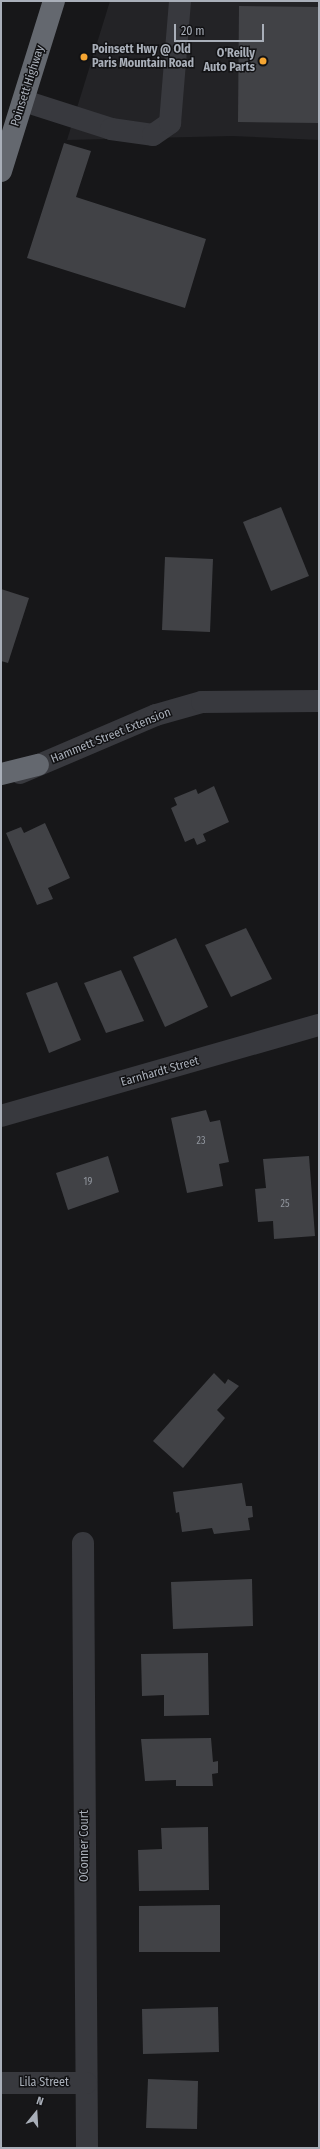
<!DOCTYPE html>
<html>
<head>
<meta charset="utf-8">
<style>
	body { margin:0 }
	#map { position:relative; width:320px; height:2149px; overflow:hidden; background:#171719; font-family:"Fira Sans Condensed",sans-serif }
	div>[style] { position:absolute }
	.built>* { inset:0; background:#232326 }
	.building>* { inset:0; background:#414246 }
	.minor>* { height:22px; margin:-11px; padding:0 11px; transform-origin:11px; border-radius:11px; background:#38393e }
	.highway>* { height:22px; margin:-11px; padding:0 11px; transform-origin:11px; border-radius:11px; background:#64686f }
	.dots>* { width:11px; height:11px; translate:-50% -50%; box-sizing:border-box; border:2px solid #121214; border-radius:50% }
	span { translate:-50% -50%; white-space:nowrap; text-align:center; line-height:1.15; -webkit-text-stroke:3px #121214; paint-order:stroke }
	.number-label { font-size:10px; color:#8f949c }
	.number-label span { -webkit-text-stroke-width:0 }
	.poi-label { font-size:12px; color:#a9afb9; font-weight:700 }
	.left { translate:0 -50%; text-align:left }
	.right { translate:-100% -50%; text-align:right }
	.street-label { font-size:12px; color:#a9afb9 }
	.frame { position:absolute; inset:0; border:2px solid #a9afb9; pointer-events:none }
	.north { position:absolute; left:16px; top:2093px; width:40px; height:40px; -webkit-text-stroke:3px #121214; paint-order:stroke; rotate:18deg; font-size:11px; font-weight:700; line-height:16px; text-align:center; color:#a9afb9 }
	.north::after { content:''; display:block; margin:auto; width:14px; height:18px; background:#a9afb9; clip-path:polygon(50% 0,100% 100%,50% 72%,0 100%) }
	.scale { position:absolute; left:174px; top:24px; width:90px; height:18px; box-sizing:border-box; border:2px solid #a9afb9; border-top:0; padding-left:5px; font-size:12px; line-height:14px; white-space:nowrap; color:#a9afb9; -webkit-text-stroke:3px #121214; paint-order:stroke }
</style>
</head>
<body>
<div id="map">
	<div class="built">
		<div style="clip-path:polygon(110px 1px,319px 1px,319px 140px,232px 136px,67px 140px)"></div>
	</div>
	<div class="building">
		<div style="clip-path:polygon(239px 6px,319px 7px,319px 123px,238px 122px)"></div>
		<div style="clip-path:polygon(64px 143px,91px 151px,76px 197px,206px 239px,185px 308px,27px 258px)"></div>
		<div style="clip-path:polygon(281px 507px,309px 576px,271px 591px,243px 522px)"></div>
		<div style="clip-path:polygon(165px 557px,213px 559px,210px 632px,162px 630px)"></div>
		<div style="clip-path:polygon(1px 589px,29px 598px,8px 663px,1px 661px)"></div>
		<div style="clip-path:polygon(214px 786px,229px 822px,203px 834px,206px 841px,197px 845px,194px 838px,185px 842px,171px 808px,177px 805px,174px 798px,196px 789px,198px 794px)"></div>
		<div style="clip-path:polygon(45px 823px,70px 878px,48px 888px,53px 899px,37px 905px,6px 833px,21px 827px,24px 833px)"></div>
		<div style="clip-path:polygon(246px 928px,272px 979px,231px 997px,205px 945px)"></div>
		<div style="clip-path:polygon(176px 938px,208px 1007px,165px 1027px,133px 957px)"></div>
		<div style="clip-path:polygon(121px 970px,144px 1021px,106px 1033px,84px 983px)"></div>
		<div style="clip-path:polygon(57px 982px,81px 1040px,49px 1053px,26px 993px)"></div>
		<div style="clip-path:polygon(206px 1110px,210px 1122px,220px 1120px,229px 1162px,219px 1164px,223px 1186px,187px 1193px,171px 1118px)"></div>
		<div style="clip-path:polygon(108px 1156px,119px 1192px,68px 1210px,56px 1173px)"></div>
		<div style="clip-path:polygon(309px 1156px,315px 1236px,274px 1239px,273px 1221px,258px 1222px,255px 1189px,266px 1188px,263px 1159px)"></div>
		<div style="clip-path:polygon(214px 1373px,225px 1384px,228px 1379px,239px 1386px,217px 1410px,225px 1418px,183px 1468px,153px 1441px)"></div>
		<div style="clip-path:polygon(242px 1483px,246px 1506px,252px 1506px,253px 1517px,248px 1518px,250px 1530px,214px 1534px,212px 1528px,182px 1532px,179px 1512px,176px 1513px,173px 1492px)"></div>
		<div style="clip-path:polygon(252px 1579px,253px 1626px,173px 1629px,171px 1582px)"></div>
		<div style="clip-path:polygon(208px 1653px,209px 1715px,164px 1716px,164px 1695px,142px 1696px,141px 1654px)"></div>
		<div style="clip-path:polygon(211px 1738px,213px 1762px,218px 1761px,218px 1773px,212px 1774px,213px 1786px,176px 1786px,176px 1780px,145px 1781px,141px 1739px)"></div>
		<div style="clip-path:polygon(208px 1827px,209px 1890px,139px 1891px,138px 1850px,162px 1849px,161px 1828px)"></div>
		<div style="clip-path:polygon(220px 1905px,220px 1952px,139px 1952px,139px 1906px)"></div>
		<div style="clip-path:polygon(218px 2007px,219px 2052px,143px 2054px,142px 2009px)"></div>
		<div style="clip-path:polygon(148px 2079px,198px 2081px,197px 2129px,146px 2128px)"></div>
	</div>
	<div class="minor">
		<div style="left:24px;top:101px;width:91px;rotate:17.8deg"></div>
		<div style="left:111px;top:129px;width:42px;rotate:8.1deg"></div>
		<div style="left:153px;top:135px;width:21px;rotate:-35deg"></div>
		<div style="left:170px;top:123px;width:122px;rotate:-85.3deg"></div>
		<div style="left:20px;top:773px;width:148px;rotate:-23.1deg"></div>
		<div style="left:156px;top:715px;width:48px;rotate:-15.8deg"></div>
		<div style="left:202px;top:702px;width:117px;rotate:-0.5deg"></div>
		<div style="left:1px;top:1116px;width:331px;rotate:-16deg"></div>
		<div style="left:83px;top:1543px;width:605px;rotate:89.62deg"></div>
		<div style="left:1px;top:2083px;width:85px"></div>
	</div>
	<div class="highway">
		<div style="left:1px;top:171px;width:178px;rotate:-72.7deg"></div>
		<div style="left:1px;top:774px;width:38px;rotate:-14deg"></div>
	</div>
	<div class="dots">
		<div style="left:84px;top:57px;background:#f6a632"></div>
		<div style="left:263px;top:61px;background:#f6a632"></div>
	</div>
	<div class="number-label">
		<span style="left:201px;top:1142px">23</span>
		<span style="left:88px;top:1183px">19</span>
		<span style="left:285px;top:1205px">25</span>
	</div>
	<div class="poi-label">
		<span class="left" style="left:92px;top:57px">Poinsett Hwy @ Old<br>Paris Mountain Road</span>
		<span class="right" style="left:255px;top:61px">O'Reilly<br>Auto Parts</span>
	</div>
	<div class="street-label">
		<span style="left:28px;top:86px;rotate:-72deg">Poinsett Highway</span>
		<span style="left:111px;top:736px;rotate:-22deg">Hammett Street Extension</span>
		<span style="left:160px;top:1072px;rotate:-16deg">Earnhardt Street</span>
		<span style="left:85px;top:1846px;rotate:-90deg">OConner Court</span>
		<span style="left:44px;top:2083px">Lila Street</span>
	</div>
	<div class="frame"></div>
	<div class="north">N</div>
	<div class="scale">20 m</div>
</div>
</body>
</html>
